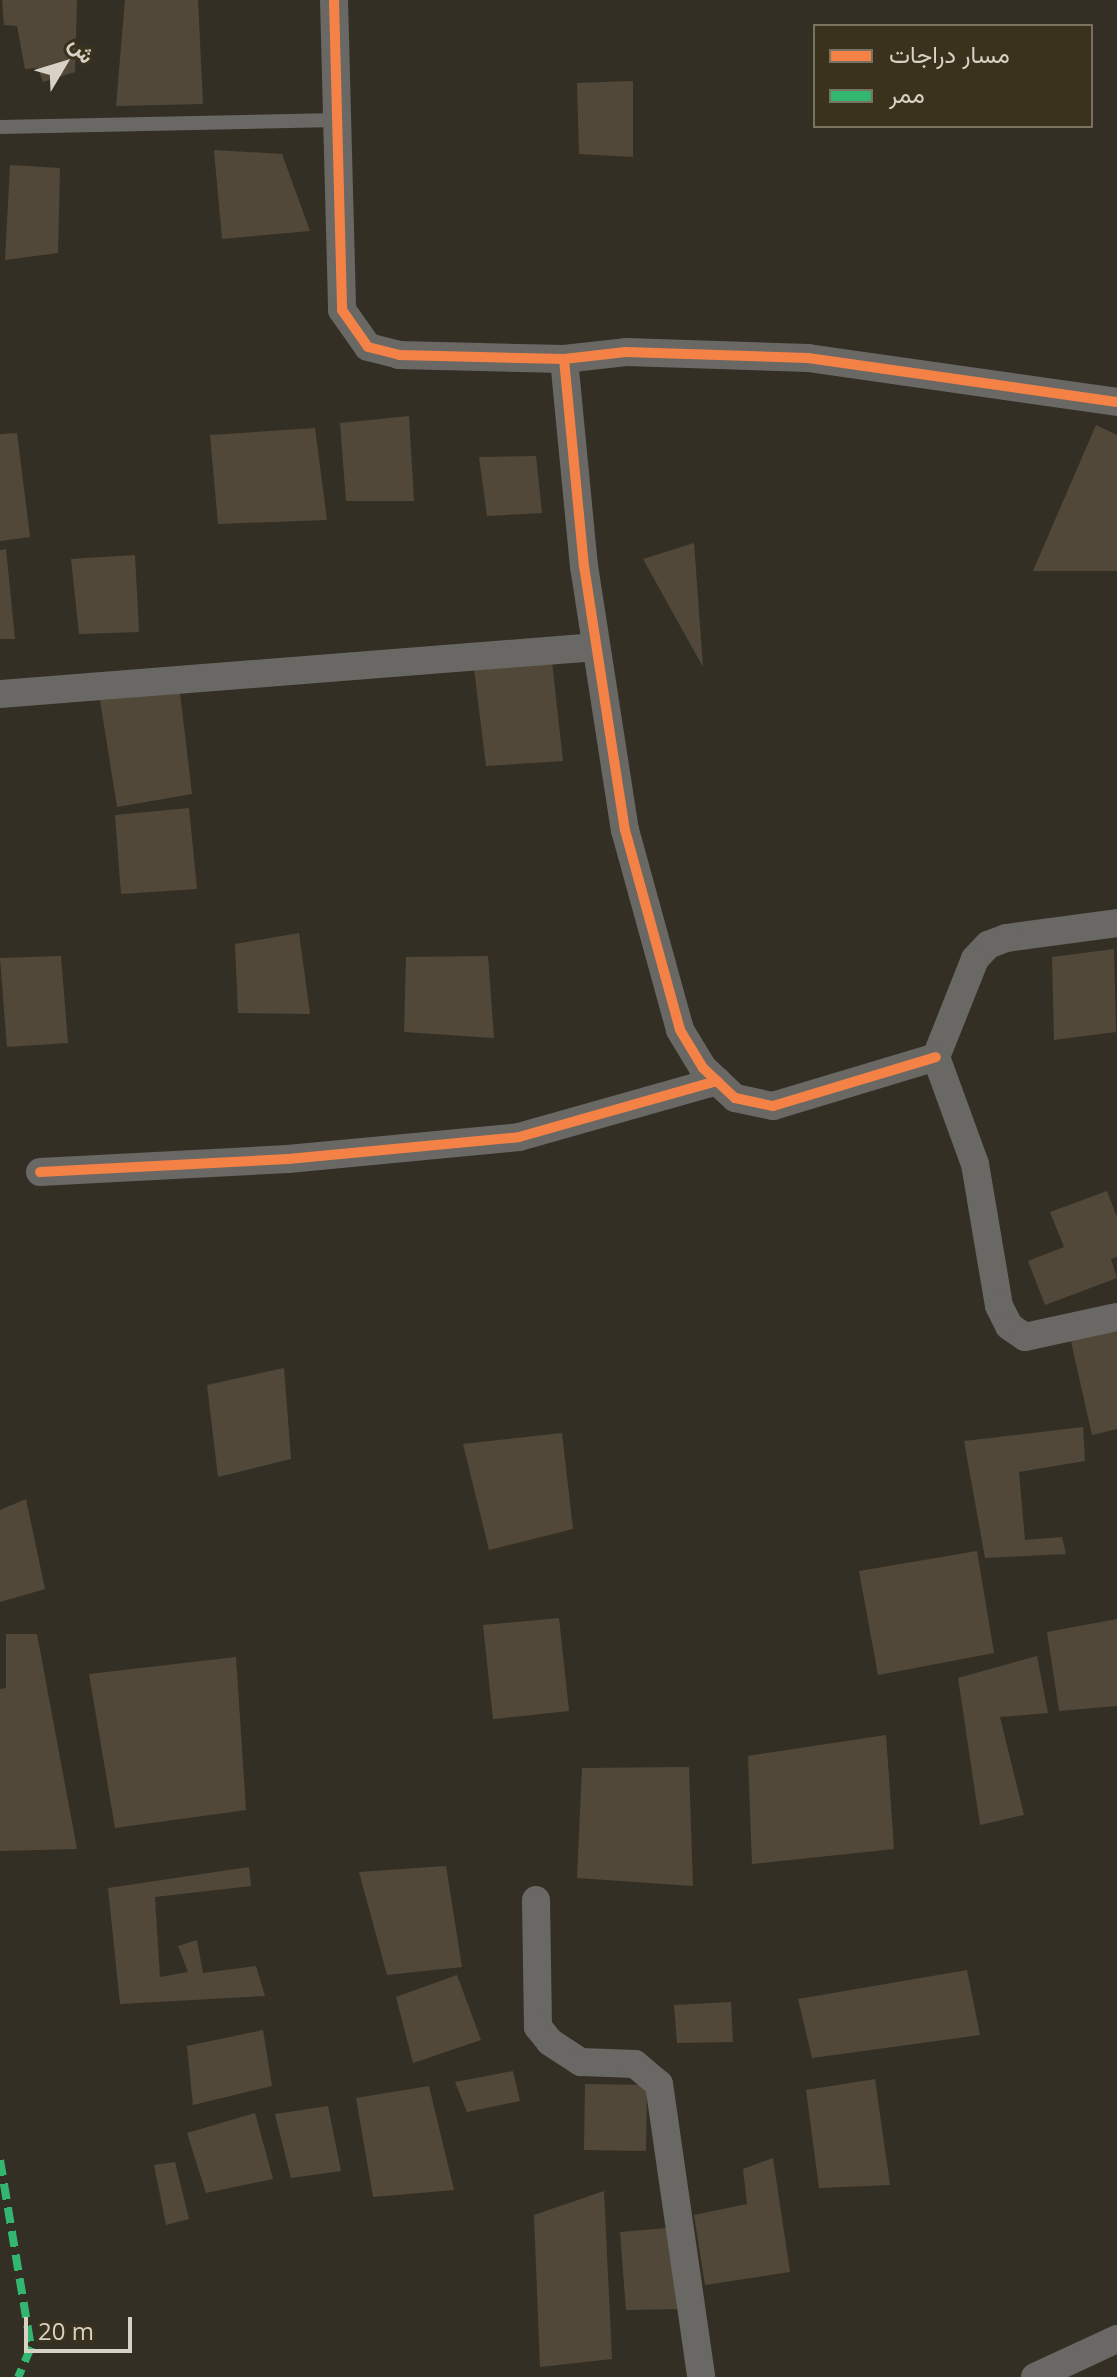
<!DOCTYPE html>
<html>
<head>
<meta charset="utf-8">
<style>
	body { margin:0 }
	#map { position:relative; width:1117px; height:2377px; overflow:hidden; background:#342f24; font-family:"Open Sans",Vazirmatn,sans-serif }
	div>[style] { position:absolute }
	.building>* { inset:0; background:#524839 }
	.service>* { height:14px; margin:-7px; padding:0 7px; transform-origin:7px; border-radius:7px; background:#696864 }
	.minor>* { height:28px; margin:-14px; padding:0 14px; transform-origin:14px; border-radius:14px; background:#696864 }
	.quiet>* { height:8px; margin-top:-4px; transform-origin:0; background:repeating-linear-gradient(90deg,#33b770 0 16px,transparent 0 24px) }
	.cycleway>* { height:10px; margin:-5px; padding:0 5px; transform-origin:5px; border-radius:5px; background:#f48246 }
	span { translate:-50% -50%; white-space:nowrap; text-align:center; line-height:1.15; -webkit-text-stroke:7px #3b321d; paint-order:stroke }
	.legend { position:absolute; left:813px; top:24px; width:280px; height:104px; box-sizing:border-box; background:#3b321d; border:2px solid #797260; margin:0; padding:10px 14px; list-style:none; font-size:24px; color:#d7d2c5 }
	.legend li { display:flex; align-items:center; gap:16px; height:40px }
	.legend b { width:40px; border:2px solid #797260 }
	.north { position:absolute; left:24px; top:24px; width:80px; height:80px; -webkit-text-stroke:6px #3b321d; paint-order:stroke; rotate:52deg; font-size:22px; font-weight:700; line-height:32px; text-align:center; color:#d7d2c5 }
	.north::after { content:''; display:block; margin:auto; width:28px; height:36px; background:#d7d2c5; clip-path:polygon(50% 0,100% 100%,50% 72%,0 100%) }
	.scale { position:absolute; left:24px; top:2317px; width:108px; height:36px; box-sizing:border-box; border:4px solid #d7d2c5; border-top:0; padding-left:10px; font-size:24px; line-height:28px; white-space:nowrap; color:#d7d2c5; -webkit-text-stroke:6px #3b321d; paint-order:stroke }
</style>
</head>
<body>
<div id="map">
	<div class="building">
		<div style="clip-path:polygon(2px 0,77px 0,75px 72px,43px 82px,38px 68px,25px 69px,17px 26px,4px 25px)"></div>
		<div style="clip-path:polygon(125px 0,198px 0,203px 104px,116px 106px)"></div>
		<div style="clip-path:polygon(633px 81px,633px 157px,579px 154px,577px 83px)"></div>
		<div style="clip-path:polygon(214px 150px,282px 154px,310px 231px,222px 239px)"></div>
		<div style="clip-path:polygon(10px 165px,60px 168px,58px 253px,5px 260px)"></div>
		<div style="clip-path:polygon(409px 416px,414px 501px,346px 501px,340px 423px)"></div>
		<div style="clip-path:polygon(1096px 425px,1117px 435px,1117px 571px,1033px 571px)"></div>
		<div style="clip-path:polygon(315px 428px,327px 520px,218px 524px,210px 435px)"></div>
		<div style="clip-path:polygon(17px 433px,30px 537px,0 541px,0 434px)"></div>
		<div style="clip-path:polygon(536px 456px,542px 513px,487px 516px,479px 457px)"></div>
		<div style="clip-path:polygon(694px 543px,703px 667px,643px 559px)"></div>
		<div style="clip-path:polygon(6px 549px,15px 639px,0 639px,0 550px)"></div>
		<div style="clip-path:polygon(135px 555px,139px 632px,79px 634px,71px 559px)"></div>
		<div style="clip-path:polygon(552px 662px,563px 761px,486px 766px,474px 669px)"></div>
		<div style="clip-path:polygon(180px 693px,192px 794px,117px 807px,100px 700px)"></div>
		<div style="clip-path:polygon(189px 808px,197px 889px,121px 894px,115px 815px)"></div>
		<div style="clip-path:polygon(299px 933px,310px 1014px,238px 1013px,235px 944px)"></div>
		<div style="clip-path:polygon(1114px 949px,1116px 1032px,1054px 1040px,1052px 957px)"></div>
		<div style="clip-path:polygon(61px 956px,68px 1043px,7px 1047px,0 958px)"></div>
		<div style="clip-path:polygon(488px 956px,494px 1038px,404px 1032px,406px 957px)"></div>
		<div style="clip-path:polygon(1107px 1191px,1117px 1217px,1117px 1257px,1111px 1259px,1117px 1278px,1045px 1305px,1028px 1261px,1064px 1247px,1050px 1212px)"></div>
		<div style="clip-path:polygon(1117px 1327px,1117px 1429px,1092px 1435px,1070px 1337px)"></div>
		<div style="clip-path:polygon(284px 1368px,291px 1459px,218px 1477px,207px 1385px)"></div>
		<div style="clip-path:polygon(1083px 1427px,1085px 1461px,1019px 1472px,1025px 1540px,1062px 1537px,1066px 1554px,985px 1558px,964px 1441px)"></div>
		<div style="clip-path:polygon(562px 1433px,573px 1529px,489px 1550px,463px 1444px)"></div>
		<div style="clip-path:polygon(26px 1499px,45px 1589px,0 1602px,0 1510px)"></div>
		<div style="clip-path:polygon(977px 1551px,994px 1653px,878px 1675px,859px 1571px)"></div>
		<div style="clip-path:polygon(559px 1618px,569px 1711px,493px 1719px,483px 1625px)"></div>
		<div style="clip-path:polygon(1117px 1619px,1117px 1706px,1059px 1711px,1047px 1632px)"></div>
		<div style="clip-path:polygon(6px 1634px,37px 1634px,77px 1849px,0 1851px,0 1689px,6px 1688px)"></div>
		<div style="clip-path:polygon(1037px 1656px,1048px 1713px,1000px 1717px,1024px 1815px,980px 1825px,958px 1678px)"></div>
		<div style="clip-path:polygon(236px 1657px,246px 1810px,115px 1828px,89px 1674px)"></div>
		<div style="clip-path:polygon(886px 1735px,894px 1849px,752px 1864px,748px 1756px)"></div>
		<div style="clip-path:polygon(689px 1767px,693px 1886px,577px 1878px,582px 1768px)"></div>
		<div style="clip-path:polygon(446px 1866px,462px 1967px,387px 1975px,359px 1872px)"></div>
		<div style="clip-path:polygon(249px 1867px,251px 1886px,155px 1897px,160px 1977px,188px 1972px,178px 1946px,197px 1940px,203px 1973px,256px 1966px,265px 1996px,120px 2004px,108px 1888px)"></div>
		<div style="clip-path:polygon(967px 1970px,980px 2035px,812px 2058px,798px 1999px)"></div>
		<div style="clip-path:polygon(457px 1975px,481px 2040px,413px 2063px,396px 1997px)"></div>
		<div style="clip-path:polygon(731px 2002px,733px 2042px,677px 2043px,674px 2005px)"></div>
		<div style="clip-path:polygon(263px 2030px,272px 2086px,193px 2105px,187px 2046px)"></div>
		<div style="clip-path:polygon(513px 2071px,520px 2101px,467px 2112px,455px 2082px)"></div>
		<div style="clip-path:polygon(875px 2079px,890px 2185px,819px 2188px,806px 2090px)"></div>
		<div style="clip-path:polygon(585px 2084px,647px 2085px,646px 2151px,584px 2150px)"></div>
		<div style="clip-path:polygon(429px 2086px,454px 2190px,373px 2197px,356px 2098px)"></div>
		<div style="clip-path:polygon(328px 2106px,341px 2171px,291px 2178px,275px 2114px)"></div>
		<div style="clip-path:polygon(255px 2113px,273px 2179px,206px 2193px,187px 2133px)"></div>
		<div style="clip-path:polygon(773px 2158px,790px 2272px,705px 2285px,694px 2215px,747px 2204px,743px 2169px)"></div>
		<div style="clip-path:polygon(175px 2162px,189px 2219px,166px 2225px,154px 2165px)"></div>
		<div style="clip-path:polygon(604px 2191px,612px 2359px,540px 2367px,534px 2215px)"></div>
		<div style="clip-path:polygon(667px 2228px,680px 2309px,626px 2310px,620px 2232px)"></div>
	</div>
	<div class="service">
		<div style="left:0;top:127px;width:337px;rotate:-1.2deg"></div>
	</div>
	<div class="minor">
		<div style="left:334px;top:0;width:310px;rotate:88.5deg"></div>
		<div style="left:342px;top:310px;width:45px;rotate:54.9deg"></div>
		<div style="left:368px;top:347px;width:32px;rotate:14deg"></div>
		<div style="left:399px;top:355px;width:165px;rotate:1.4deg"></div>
		<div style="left:564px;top:359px;width:62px;rotate:-6.4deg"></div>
		<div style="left:626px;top:352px;width:182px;rotate:1.9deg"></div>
		<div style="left:808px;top:358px;width:312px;rotate:8.1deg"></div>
		<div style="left:564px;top:359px;width:208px;rotate:84.5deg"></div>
		<div style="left:584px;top:566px;width:267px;rotate:81.2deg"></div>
		<div style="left:625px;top:830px;width:207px;rotate:74.6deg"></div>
		<div style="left:680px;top:1030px;width:44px;rotate:58.8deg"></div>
		<div style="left:703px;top:1068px;width:44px;rotate:43.2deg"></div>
		<div style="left:735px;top:1098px;width:39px;rotate:12deg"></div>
		<div style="left:773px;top:1106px;width:170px;rotate:-16.7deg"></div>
		<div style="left:0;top:694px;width:598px;rotate:-4.51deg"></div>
		<div style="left:1117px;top:923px;width:112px;rotate:172.3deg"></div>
		<div style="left:1006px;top:938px;width:19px;rotate:159deg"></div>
		<div style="left:988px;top:945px;width:19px;rotate:133deg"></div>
		<div style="left:975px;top:959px;width:105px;rotate:111.7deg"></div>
		<div style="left:936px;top:1057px;width:114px;rotate:70deg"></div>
		<div style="left:975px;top:1164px;width:144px;rotate:80.4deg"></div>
		<div style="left:999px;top:1306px;width:22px;rotate:63deg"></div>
		<div style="left:1009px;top:1326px;width:19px;rotate:35deg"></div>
		<div style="left:1025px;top:1337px;width:94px;rotate:-12.3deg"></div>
		<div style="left:40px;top:1172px;width:248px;rotate:-3deg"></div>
		<div style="left:288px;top:1159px;width:232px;rotate:-5.4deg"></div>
		<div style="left:519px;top:1137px;width:206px;rotate:-15.8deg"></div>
		<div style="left:536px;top:1900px;width:127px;rotate:89.1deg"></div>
		<div style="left:538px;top:2027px;width:19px;rotate:51deg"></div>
		<div style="left:550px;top:2042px;width:37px;rotate:33deg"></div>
		<div style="left:581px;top:2062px;width:54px;rotate:2.1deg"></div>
		<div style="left:635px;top:2064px;width:31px;rotate:40deg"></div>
		<div style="left:659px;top:2084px;width:296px;rotate:81.8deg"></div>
		<div style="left:1035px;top:2377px;width:90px;rotate:-24.9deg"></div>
	</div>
	<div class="quiet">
		<div style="left:0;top:2160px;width:190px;rotate:80.6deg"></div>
		<div style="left:31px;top:2347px;width:33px;rotate:113deg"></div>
	</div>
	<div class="cycleway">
		<div style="left:334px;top:0;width:310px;rotate:88.5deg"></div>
		<div style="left:342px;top:310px;width:45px;rotate:54.9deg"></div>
		<div style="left:368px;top:347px;width:32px;rotate:14deg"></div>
		<div style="left:399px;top:355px;width:165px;rotate:1.4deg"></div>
		<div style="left:564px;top:359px;width:62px;rotate:-6.4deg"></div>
		<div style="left:626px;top:352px;width:182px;rotate:1.9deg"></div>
		<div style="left:808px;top:358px;width:312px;rotate:8.1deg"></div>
		<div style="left:564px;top:359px;width:208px;rotate:84.5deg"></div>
		<div style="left:584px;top:566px;width:267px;rotate:81.2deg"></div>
		<div style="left:625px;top:830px;width:207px;rotate:74.6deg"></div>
		<div style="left:680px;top:1030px;width:44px;rotate:58.8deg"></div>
		<div style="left:703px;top:1068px;width:44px;rotate:43.2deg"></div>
		<div style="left:735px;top:1098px;width:39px;rotate:12deg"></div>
		<div style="left:773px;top:1106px;width:170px;rotate:-16.7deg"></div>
		<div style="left:40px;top:1172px;width:248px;rotate:-3deg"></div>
		<div style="left:288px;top:1159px;width:232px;rotate:-5.4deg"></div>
		<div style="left:519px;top:1137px;width:206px;rotate:-15.8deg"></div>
	</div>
	<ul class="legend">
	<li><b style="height:10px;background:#f48246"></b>مسار دراجات</li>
	<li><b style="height:10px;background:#33b770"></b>ممر</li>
	</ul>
	<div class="north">ش</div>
	<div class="scale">20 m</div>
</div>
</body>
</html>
